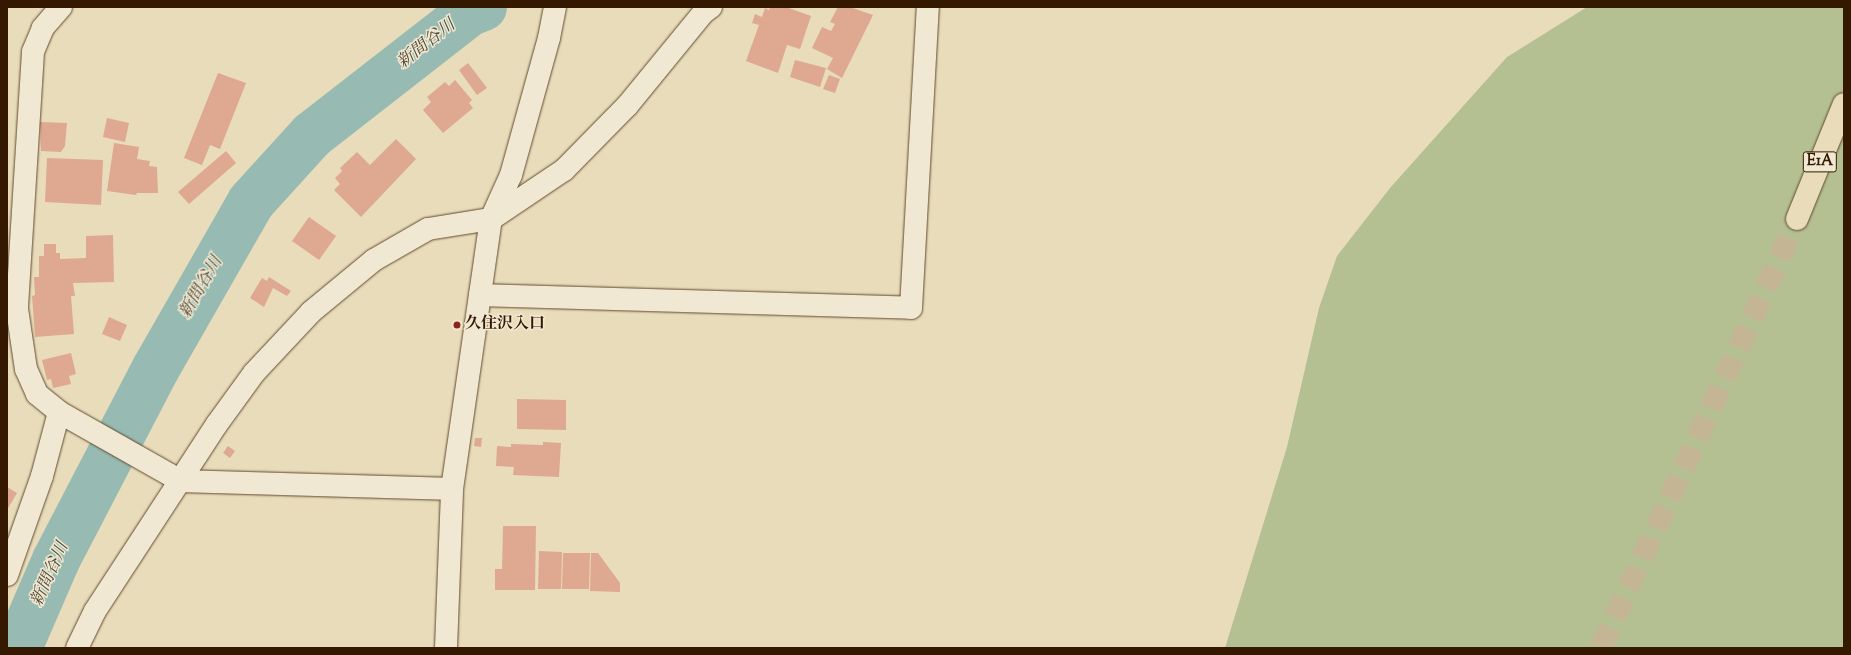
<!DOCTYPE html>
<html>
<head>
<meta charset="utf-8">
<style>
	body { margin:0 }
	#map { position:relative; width:1851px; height:655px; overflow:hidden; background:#e8dcba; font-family:"Sorts Mill Goudy","Noto Serif JP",serif }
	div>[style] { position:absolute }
	.green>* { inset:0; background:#b4c091 }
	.river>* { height:48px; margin:-24px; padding:0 24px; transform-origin:24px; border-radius:24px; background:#97bbb2 }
	.building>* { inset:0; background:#dea990 }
	.motorway-tunnel>* { height:22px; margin-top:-11px; transform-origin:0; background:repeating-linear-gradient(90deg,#c4b595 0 22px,transparent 0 33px) }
	.roads { filter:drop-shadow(0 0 1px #614a2e) drop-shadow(0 0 1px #614a2e) }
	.minor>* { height:22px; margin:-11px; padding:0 11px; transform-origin:11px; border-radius:11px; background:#f0e8d2 }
	.tertiary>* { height:22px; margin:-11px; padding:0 11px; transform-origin:11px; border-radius:11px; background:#f0e8d2 }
	.motorway>* { height:22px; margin:-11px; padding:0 11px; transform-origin:11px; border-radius:11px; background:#e8dcba }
	.dots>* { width:11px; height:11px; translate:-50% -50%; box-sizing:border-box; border:2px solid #f0e8d2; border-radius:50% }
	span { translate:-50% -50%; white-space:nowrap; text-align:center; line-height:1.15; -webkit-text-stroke:3px #f0e8d2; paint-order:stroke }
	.shield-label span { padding:1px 3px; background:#f0e8d2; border:1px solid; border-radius:3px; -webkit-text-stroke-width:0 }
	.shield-label { font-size:15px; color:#341900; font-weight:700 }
	.poi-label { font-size:16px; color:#341900; font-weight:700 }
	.left { translate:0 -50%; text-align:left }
	.water-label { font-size:17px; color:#524a35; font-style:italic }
	.frame { position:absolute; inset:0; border:8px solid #341900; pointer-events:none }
</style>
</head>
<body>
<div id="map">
	<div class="green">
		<div style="clip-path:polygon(1587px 7px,1844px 7px,1844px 648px,1225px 648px,1287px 447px,1319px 308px,1337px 256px,1390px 188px,1507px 57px)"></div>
	</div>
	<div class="river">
		<div style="left:18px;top:648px;width:96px;rotate:-66.6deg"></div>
		<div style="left:56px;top:560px;width:216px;rotate:-62.5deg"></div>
		<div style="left:156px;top:368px;width:191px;rotate:-60.2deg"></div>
		<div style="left:251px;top:202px;width:91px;rotate:-47.7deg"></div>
		<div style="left:312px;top:135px;width:200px;rotate:-37.9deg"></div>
		<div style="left:470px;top:12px;width:14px;rotate:-21deg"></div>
	</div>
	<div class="building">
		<div style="clip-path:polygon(770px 7px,786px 7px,811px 16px,800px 49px,787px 45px,778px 73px,746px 61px,759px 25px,752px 23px,755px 14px,762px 17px,765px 8px,769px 10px)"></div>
		<div style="clip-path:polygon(838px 7px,850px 7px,873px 15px,842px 78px,827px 69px,833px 58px,812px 48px,822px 27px,831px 31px,835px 24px,830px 22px)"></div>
		<div style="clip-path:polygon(795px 60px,826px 68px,820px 87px,790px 77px)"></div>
		<div style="clip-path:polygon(468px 63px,487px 88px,477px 95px,459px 70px)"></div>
		<div style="clip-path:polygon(218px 73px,246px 83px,220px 149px,210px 145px,202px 165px,184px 158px)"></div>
		<div style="clip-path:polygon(829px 75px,840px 79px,835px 93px,823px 89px)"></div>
		<div style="clip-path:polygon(455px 80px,472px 100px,469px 103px,473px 108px,443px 133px,423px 110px,431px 102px,427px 97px,445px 82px,449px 86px)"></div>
		<div style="clip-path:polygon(107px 118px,129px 123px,125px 142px,103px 137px)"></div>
		<div style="clip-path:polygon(40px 122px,67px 123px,65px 146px,61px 152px,41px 151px)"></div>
		<div style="clip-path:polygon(396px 139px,416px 159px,361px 217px,334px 190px,340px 184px,335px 178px,342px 171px,340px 168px,357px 152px,370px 165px)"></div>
		<div style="clip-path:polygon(114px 143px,139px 147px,137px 159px,150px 161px,149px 166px,157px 167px,158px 193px,137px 193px,136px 195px,107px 191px)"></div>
		<div style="clip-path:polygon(226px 151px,236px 163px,189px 204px,178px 192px)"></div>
		<div style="clip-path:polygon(47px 158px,103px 160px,101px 205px,45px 202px)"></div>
		<div style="clip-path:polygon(309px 217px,336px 236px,319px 260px,292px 241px)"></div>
		<div style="clip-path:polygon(113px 235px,114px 282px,73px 283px,75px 296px,71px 296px,74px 334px,35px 337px,32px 296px,35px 295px,34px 277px,39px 277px,39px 256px,44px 256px,44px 244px,56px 244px,56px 253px,60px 253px,60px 259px,86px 258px,86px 236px)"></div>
		<div style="clip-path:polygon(269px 277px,291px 291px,287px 296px,273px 288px,264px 307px,250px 298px,262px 278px,267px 281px)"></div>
		<div style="clip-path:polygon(109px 317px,127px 325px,120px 341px,102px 334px)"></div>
		<div style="clip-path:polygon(71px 353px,76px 374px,69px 376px,71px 384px,53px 388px,51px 379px,47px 380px,42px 360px)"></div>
		<div style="clip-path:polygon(517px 399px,566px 400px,566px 430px,517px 429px)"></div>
		<div style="clip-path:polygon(475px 438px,482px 438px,481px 447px,474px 446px)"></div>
		<div style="clip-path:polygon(543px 442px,561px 443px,559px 477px,513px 475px,514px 467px,496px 466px,497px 446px,511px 447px,511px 444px,543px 445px)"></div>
		<div style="clip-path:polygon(228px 446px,235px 451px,230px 458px,223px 453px)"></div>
		<div style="clip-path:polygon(7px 487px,17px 493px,7px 510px)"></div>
		<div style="clip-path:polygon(503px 526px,536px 526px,535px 590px,495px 590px,495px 569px,502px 569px)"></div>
		<div style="clip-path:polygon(539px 551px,562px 552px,561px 589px,538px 589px)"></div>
		<div style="clip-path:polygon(563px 553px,590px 553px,589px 589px,562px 589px)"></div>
		<div style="clip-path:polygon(591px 553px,598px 553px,620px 583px,620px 592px,590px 591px)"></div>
	</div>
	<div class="motorway-tunnel">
		<div style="left:1601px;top:648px;width:472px;rotate:-65.4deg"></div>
	</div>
	<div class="roads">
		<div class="minor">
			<div style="left:61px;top:7px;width:28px;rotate:131deg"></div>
			<div style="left:43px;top:28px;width:26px;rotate:113deg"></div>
			<div style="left:33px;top:52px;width:257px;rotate:93.6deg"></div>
			<div style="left:17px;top:309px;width:61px;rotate:81.5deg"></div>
			<div style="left:26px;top:369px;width:27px;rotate:66deg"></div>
			<div style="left:37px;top:394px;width:28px;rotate:39deg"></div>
			<div style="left:59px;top:412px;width:140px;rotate:29.5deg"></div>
			<div style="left:181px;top:481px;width:271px;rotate:1.7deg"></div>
			<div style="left:480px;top:295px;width:431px;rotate:1.7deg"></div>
			<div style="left:911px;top:308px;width:301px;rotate:-86.8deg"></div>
			<div style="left:7px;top:575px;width:105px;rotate:-70.5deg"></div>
			<div style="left:42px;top:476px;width:66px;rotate:-75.1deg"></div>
			<div style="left:77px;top:648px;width:41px;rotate:-64.1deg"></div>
			<div style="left:95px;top:611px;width:223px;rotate:-56.9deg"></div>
			<div style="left:217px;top:424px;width:63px;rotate:-54deg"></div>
			<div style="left:254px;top:373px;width:83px;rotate:-46.9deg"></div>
			<div style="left:311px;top:312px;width:82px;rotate:-39.5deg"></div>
			<div style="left:374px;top:260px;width:62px;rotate:-29.9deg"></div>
			<div style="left:428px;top:229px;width:64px;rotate:-9deg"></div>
			<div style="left:491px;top:219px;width:88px;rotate:-33.9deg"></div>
			<div style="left:564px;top:170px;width:90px;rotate:-45.5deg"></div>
			<div style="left:627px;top:106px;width:120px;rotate:-50.7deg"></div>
			<div style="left:703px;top:13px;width:10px;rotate:-37deg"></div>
		</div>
		<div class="tertiary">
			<div style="left:446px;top:648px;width:159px;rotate:-87.8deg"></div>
			<div style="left:452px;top:489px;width:273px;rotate:-81.8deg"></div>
			<div style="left:491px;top:219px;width:48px;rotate:-65.6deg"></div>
			<div style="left:511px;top:175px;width:142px;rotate:-74.5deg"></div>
			<div style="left:549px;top:38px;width:32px;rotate:-79deg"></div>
		</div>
		<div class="motorway">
			<div style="left:1797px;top:219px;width:124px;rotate:-67.8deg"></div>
		</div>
	</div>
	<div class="dots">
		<div style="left:457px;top:325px;background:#8f2418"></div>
	</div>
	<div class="shield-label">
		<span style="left:1820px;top:162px">E1A</span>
	</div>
	<div class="poi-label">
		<span class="left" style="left:465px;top:325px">久住沢入口</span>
	</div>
	<div class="water-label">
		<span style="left:427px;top:45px;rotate:-38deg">新間谷川</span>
		<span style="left:202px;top:288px;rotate:-60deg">新間谷川</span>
		<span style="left:51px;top:575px;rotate:-66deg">新間谷川</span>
	</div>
	<div class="frame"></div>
</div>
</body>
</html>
